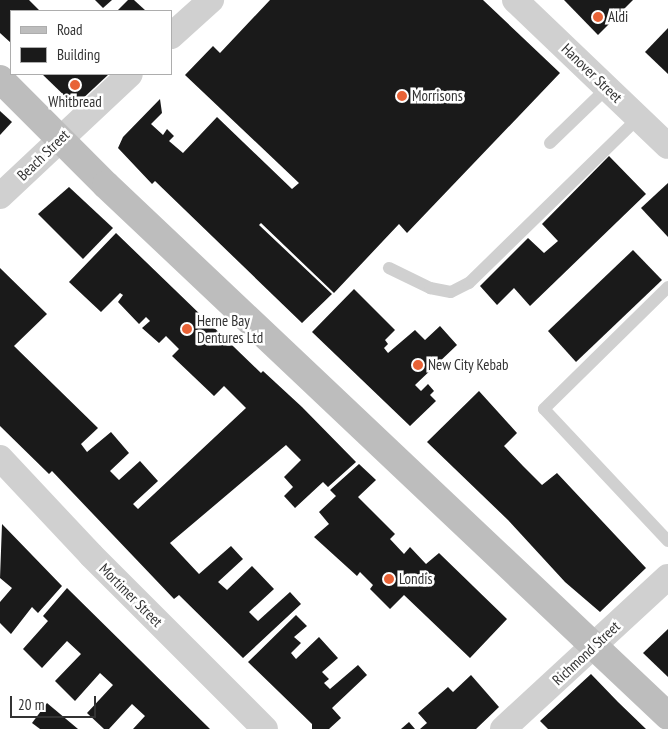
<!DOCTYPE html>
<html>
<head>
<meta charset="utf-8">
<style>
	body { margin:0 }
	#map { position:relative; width:668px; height:729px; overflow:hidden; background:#fff; font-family:"PT Sans Narrow",sans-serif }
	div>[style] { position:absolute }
	.building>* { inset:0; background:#1a1a1a }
	.service>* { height:12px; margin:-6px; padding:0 6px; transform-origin:6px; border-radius:6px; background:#d0d0d0 }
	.minor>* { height:26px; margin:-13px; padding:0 13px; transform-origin:13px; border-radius:13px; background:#d0d0d0 }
	.secondary>* { height:28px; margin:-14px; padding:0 14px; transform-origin:14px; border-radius:14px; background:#bdbdbd }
	.dots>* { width:14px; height:14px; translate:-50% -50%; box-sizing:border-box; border:2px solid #fff; border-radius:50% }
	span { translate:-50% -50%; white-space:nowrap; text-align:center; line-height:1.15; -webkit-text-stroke:5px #fff; paint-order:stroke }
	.poi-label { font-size:15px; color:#333 }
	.left { translate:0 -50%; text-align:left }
	.street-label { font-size:15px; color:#333 }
	.legend { position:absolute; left:10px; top:10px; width:162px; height:65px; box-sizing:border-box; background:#fff; border:1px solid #adadad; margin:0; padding:6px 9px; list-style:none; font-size:15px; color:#333 }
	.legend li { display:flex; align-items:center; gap:10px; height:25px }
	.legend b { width:25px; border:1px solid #adadad }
	.scale { position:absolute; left:10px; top:696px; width:86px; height:22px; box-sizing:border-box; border:2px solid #333; border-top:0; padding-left:6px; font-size:15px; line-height:18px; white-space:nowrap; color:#333; -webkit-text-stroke:4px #fff; paint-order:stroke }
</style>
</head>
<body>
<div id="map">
	<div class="building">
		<div style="clip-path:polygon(0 0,29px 0,40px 11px,11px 11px,11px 43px,0 33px)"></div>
		<div style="clip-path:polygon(95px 0,112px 0,103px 8px)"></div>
		<div style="clip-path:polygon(128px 0,134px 0,146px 11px,117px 11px)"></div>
		<div style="clip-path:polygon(270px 0,483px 0,560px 73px,407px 233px,399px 224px,334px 293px,261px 223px,259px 225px,332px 294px,302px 323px,155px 181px,152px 184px,118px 148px,123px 137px,160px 99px,162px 113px,151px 124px,163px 135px,167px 129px,174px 136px,169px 141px,183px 153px,217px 117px,292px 189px,299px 183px,185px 75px,213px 46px,220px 53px)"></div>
		<div style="clip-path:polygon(564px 0,633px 0,598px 35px)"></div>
		<div style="clip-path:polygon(668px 28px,668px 74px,645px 52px)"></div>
		<div style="clip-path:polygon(42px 74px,109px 74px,78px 103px,71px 102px)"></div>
		<div style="clip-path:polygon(0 111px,12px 122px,0 135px)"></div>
		<div style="clip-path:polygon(609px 156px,646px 194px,530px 306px,514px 288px,497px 305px,480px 286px,528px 238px,544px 253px,558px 241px,542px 224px)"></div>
		<div style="clip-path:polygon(668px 183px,668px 237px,641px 208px)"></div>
		<div style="clip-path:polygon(69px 187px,113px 228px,83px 259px,38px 214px)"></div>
		<div style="clip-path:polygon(116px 233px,261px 373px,263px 371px,302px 407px,356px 462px,328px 487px,323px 482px,295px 508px,284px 496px,293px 487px,284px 477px,301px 460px,286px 445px,170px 543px,199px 574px,231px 546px,243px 559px,218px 582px,227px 590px,252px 566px,274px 589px,249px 612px,258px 621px,290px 592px,301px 604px,243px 658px,179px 595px,174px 599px,52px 471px,49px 474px,0 426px,0 268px,47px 314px,14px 346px,98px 428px,81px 444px,87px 452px,111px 432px,129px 453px,110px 471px,119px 480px,140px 461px,158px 481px,133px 504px,138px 509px,246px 408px,224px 386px,214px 396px,172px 356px,179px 349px,166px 336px,159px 343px,142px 328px,150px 321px,146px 317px,139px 324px,118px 302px,123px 295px,120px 293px,101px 312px,69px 282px)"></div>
		<div style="clip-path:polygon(633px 250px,662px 280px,576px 362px,548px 331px)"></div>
		<div style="clip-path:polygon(354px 289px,395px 330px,385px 340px,388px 344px,384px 348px,388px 353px,415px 330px,425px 340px,440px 326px,457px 345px,415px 385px,421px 391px,428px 384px,434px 391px,430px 395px,436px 401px,410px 426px,312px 332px)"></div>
		<div style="clip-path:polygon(479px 391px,517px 433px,504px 446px,523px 466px,542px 485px,557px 473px,646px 568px,600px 612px,565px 582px,508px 520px,427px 442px)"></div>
		<div style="clip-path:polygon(359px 464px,376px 480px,358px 497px,395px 534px,390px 539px,404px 554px,410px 547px,426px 564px,439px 553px,507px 619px,470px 658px,404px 595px,390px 609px,370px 589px,373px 585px,360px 572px,357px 576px,314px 537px,329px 524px,319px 512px,336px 496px,330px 490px)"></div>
		<div style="clip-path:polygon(2px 524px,62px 586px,38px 613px,32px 607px,11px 634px,0 623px,0 602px,12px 588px,0 578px)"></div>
		<div style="clip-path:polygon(67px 588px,210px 729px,133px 729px,145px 716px,132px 704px,109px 729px,104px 729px,87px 713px,113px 685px,100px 673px,75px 701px,55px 681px,81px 654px,67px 641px,42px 668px,23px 649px,48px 621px,43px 616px)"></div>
		<div style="clip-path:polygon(296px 615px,307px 626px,294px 637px,301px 643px,291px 653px,296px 659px,319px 637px,338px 658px,322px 672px,329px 679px,324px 683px,330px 689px,358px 665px,367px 675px,332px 708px,341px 718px,329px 729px,312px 729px,312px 724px,248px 662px)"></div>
		<div style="clip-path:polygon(668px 629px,668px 677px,643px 653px)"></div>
		<div style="clip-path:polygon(591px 674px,618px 702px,646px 729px,548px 729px,540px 721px)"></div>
		<div style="clip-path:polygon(471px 675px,499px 707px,476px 729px,420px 729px,427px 723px,418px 713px,448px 687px,453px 692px)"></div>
		<div style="clip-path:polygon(47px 703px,78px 729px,40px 729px,32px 723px)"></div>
		<div style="clip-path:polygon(409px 722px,415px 729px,401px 729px)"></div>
	</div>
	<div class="service">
		<div style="left:550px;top:143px;width:79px;rotate:-44deg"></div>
		<div style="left:389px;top:268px;width:46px;rotate:26deg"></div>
		<div style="left:430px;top:288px;width:21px;rotate:11deg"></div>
		<div style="left:451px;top:292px;width:20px;rotate:-27deg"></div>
		<div style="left:469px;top:283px;width:236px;rotate:-44.3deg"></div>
		<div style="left:668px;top:287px;width:174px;rotate:135.5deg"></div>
		<div style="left:544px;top:409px;width:181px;rotate:46.8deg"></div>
	</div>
	<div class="minor">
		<div style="left:515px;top:0;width:211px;rotate:43.7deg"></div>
		<div style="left:171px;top:36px;width:54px;rotate:-42deg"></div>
		<div style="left:0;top:196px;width:178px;rotate:-43.2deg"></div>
		<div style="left:0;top:458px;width:133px;rotate:46.8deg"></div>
		<div style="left:91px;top:555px;width:246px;rotate:45deg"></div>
		<div style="left:503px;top:729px;width:224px;rotate:-42.7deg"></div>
	</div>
	<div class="secondary">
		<div style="left:0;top:79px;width:150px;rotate:45deg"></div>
		<div style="left:106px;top:185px;width:773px;rotate:43.38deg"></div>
	</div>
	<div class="dots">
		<div style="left:598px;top:17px;background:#e86236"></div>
		<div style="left:75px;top:85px;background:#e86236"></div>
		<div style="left:402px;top:96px;background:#e86236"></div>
		<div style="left:187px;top:329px;background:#e86236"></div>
		<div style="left:418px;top:365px;background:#e86236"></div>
		<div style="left:389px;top:579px;background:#e86236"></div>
	</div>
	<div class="poi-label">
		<span class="left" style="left:608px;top:17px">Aldi</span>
		<span class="left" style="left:412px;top:96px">Morrisons</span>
		<span style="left:75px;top:102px">Whitbread</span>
		<span class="left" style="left:197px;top:329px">Herne Bay<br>Dentures Ltd</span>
		<span class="left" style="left:428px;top:365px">New City Kebab</span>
		<span class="left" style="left:399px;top:579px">Londis</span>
	</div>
	<div class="street-label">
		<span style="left:592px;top:73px;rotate:44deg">Hanover Street</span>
		<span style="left:43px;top:155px;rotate:-44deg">Beach Street</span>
		<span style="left:131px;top:595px;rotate:45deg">Mortimer Street</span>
		<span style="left:586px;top:653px;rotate:-43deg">Richmond Street</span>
	</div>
	<ul class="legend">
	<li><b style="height:6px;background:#bdbdbd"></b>Road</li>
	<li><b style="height:14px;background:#1a1a1a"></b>Building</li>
	</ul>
	<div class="scale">20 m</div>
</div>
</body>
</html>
